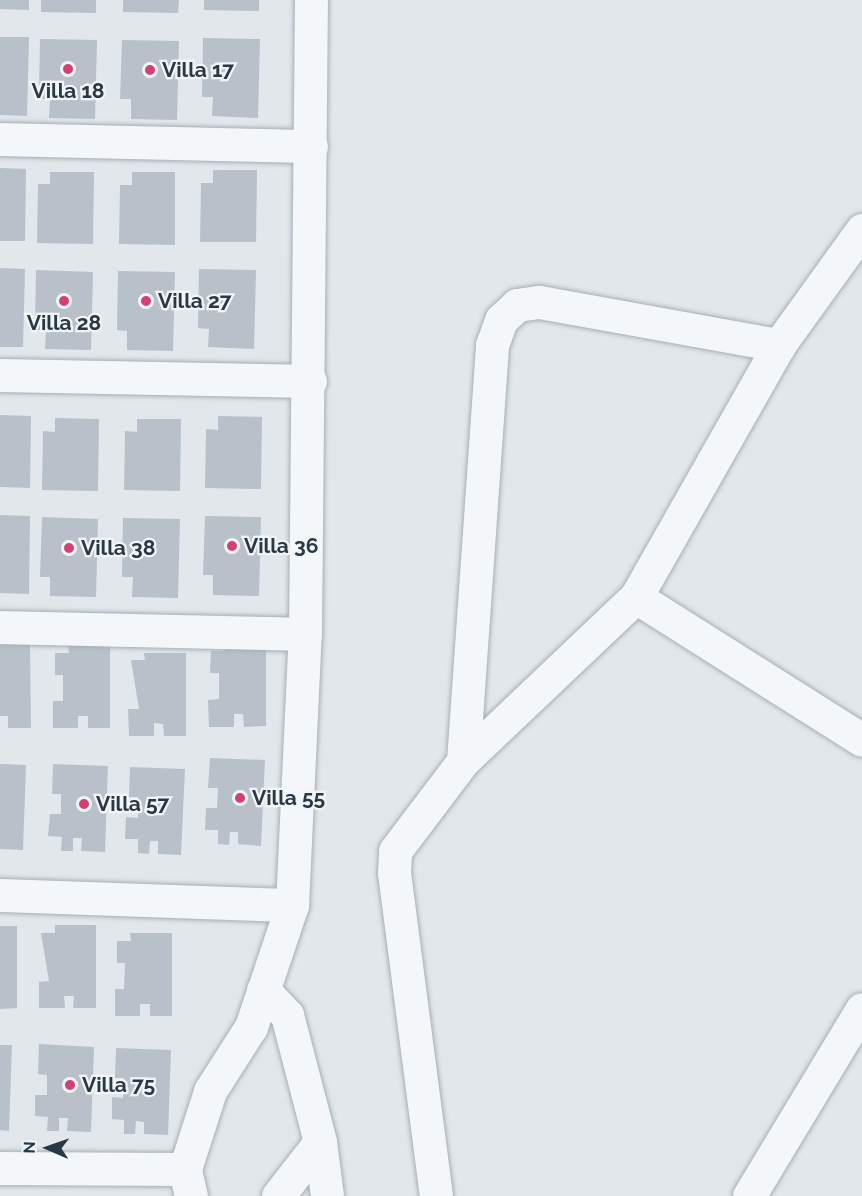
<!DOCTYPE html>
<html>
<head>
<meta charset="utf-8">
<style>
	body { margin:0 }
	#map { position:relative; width:862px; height:1196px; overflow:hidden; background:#e1e7eb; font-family:Raleway,sans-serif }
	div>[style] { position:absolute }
	.building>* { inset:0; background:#b8c1c9 }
	.roads { filter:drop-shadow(0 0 2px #a6afb6) drop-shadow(0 0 2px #a6afb6) }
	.minor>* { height:33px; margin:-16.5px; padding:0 16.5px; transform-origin:16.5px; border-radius:16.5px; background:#f4f7f9 }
	.dots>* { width:16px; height:16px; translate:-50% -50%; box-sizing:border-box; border:3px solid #f1f5f8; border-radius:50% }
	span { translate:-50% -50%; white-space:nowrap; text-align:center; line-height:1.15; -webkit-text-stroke:4.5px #f1f5f8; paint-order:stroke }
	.poi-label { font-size:21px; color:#283844; font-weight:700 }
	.left { translate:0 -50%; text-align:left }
	.north { position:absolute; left:18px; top:1118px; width:60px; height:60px; -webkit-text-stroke:4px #f1f5f8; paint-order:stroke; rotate:272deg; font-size:16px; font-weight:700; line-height:24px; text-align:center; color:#283844 }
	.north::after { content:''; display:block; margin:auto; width:21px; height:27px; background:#283844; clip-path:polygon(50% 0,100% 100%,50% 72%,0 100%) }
</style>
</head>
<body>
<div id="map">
	<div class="building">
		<div style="clip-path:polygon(0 0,29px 0,29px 10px,0 9px)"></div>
		<div style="clip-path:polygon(41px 0,96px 0,96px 13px,41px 12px)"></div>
		<div style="clip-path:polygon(123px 0,179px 0,178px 13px,123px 12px)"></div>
		<div style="clip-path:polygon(204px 0,259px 0,259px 11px,204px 10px)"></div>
		<div style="clip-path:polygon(0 37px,29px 37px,27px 116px,0 115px)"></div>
		<div style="clip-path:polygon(203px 38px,260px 39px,258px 118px,212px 116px,213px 97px,202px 97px)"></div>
		<div style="clip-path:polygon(40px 39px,97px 40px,95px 119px,49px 118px,50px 99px,39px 99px)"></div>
		<div style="clip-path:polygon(122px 40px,179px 41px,177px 120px,131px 119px,131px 99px,120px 99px)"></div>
		<div style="clip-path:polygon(0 168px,26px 169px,25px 241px,0 241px)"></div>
		<div style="clip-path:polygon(213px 170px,257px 170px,256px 242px,200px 242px,201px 183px,213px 183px)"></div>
		<div style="clip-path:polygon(50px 172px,94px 172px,93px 244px,37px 243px,38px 184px,50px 184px)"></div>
		<div style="clip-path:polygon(132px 172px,175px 172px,175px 245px,119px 244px,120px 185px,132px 185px)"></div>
		<div style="clip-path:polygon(0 268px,25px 269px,23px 347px,0 347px)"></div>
		<div style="clip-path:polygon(199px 269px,256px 270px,254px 349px,208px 347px,209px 329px,198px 328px)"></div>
		<div style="clip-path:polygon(36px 270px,93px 272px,91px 350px,45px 349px,46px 330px,35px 330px)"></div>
		<div style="clip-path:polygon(118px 271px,175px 272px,173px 351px,127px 350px,127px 331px,117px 330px)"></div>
		<div style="clip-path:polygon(0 415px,31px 416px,30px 488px,0 487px)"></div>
		<div style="clip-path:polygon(218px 416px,262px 417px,261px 489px,205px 488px,206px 429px,218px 430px)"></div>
		<div style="clip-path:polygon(55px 418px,99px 419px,98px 491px,42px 490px,43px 431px,55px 432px)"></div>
		<div style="clip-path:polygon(137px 419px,181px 419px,180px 491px,124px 490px,125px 431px,137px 432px)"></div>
		<div style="clip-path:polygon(0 515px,30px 516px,29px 594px,0 593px)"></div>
		<div style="clip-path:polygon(205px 516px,261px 517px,259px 596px,213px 595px,213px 575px,203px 575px)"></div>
		<div style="clip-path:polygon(42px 517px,98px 519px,96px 597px,50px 596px,50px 577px,40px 577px)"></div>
		<div style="clip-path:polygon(123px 518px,180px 519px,178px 598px,132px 597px,133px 577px,122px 577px)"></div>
		<div style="clip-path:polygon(266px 643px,266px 726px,244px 727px,243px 714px,234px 714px,234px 727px,209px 727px,208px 700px,219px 699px,219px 673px,210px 673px,211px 651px,225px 651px,224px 644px)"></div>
		<div style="clip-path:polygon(0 645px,30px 645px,31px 728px,8px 728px,8px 716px,0 716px)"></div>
		<div style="clip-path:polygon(68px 645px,110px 645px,110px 728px,88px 728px,88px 716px,78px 716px,78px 728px,53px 728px,53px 701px,63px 701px,63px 675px,55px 675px,55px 653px,69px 653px)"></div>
		<div style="clip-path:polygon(144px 653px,186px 653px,186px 736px,164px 736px,163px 724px,154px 723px,154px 736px,129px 736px,128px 709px,139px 709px,131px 660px,145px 660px)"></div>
		<div style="clip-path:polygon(210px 758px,265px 760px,261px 846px,238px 844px,238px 832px,230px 832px,229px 845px,218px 844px,218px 830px,205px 830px,206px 808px,217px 808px,218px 788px,208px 788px)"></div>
		<div style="clip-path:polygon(0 764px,26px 765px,23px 850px,0 849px)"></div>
		<div style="clip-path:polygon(53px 764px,108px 766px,105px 852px,81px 851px,82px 838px,73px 838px,73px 851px,61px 851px,62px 837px,48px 836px,50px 814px,61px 814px,61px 794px,52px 794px)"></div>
		<div style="clip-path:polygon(130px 767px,185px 769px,181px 855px,158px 854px,158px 841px,150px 841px,149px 854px,138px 853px,138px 839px,125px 839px,126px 817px,138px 818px,138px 797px,129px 797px)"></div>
		<div style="clip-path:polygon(55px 925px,96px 925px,96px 1008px,73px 1008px,74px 996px,64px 996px,65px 1008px,39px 1008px,39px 982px,49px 981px,41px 933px,55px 933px)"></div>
		<div style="clip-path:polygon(0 926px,17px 926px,17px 1008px,0 1009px)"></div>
		<div style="clip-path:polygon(130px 933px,172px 933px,172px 1016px,150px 1016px,150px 1004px,140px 1004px,140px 1016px,115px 1016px,115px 989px,124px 989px,125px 963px,117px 963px,117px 941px,131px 941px)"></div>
		<div style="clip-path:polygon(39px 1044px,94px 1047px,91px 1132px,67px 1131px,68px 1118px,59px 1118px,59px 1131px,47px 1131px,48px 1117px,35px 1116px,35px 1095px,47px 1095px,47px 1075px,38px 1074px)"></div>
		<div style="clip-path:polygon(0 1045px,12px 1045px,9px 1131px,0 1130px)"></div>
		<div style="clip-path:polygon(116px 1048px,171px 1050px,168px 1135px,144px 1134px,144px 1122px,136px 1121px,135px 1134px,124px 1134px,124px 1120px,112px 1119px,112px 1097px,123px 1098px,124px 1078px,115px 1078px)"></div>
	</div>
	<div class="roads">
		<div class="minor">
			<div style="left:0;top:139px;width:311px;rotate:1.3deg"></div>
			<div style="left:0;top:375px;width:310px;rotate:1.1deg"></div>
			<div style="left:636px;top:597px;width:267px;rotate:32.3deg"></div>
			<div style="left:0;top:627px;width:305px;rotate:1.3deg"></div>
			<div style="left:463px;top:761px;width:417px;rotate:-86deg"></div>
			<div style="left:492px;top:345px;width:27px;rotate:-70deg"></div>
			<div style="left:501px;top:320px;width:22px;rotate:-43deg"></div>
			<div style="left:517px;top:305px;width:22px;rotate:-8deg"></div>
			<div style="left:539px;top:302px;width:244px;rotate:10.2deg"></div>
			<div style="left:0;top:895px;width:292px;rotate:2deg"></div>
			<div style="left:263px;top:990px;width:35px;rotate:46deg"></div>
			<div style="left:287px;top:1015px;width:131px;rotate:75.4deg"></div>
			<div style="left:320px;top:1142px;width:54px;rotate:82.6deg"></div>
			<div style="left:0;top:1168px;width:185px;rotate:0.3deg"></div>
			<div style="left:191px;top:1196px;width:28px;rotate:-103deg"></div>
			<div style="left:185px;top:1169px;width:82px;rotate:-72.2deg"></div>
			<div style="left:210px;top:1091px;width:76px;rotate:-57.4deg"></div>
			<div style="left:251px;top:1027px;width:129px;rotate:-71.4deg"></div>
			<div style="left:292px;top:905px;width:271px;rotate:-87.3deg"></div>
			<div style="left:305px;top:634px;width:634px;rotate:-89.46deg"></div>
			<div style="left:278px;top:1196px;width:68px;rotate:-52.1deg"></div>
			<div style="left:436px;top:1196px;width:326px;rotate:-97.4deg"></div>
			<div style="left:394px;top:873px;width:22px;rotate:-87deg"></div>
			<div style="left:395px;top:851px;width:113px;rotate:-52.9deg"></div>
			<div style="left:463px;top:761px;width:238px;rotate:-43.5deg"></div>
			<div style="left:636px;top:597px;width:290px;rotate:-60.4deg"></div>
			<div style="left:779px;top:345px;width:142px;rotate:-54.2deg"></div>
			<div style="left:749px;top:1196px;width:218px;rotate:-58.9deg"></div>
		</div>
	</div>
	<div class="dots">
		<div style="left:68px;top:69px;background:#d73f74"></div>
		<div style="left:150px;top:70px;background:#d73f74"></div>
		<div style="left:64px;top:301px;background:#d73f74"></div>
		<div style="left:146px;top:301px;background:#d73f74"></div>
		<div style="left:232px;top:546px;background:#d73f74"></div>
		<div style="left:69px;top:548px;background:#d73f74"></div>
		<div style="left:240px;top:798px;background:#d73f74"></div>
		<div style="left:84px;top:804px;background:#d73f74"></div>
		<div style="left:70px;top:1085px;background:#d73f74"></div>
	</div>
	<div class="poi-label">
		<span class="left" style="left:162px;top:70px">Villa 17</span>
		<span style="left:68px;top:91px">Villa 18</span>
		<span class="left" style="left:158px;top:301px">Villa 27</span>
		<span style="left:64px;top:323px">Villa 28</span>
		<span class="left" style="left:244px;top:546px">Villa 36</span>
		<span class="left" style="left:81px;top:548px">Villa 38</span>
		<span class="left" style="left:252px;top:798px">Villa 55</span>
		<span class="left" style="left:96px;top:804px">Villa 57</span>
		<span class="left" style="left:82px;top:1085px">Villa 75</span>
	</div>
	<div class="north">N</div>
</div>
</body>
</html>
